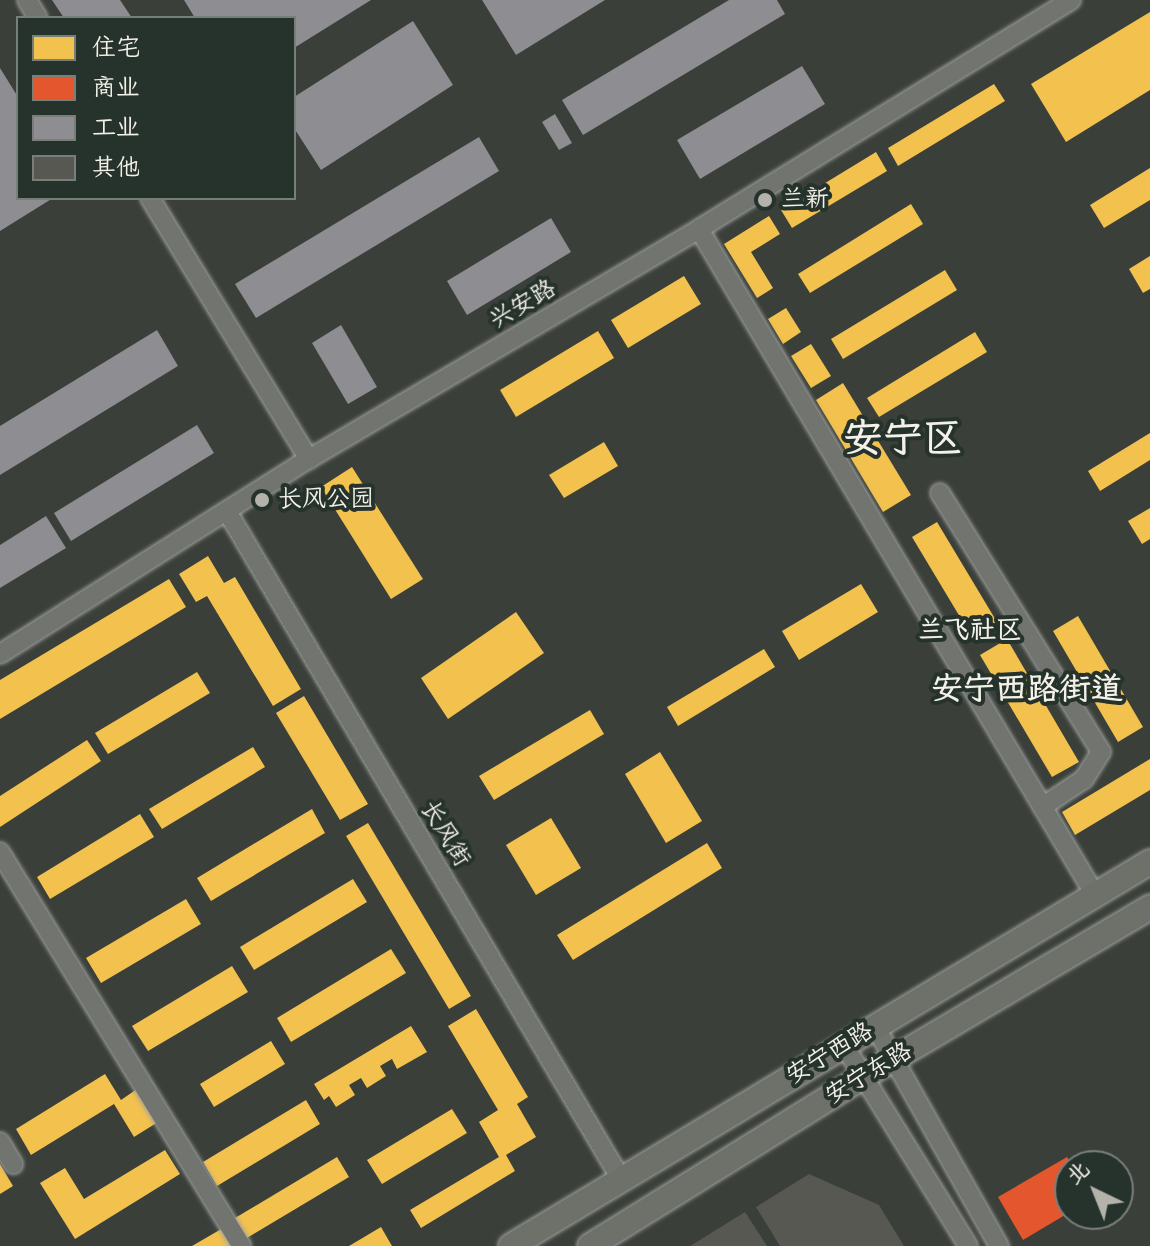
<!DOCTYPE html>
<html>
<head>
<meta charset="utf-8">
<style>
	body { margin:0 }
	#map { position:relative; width:1150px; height:1246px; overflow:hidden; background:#3a3f3a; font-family:Kalam,"LXGW WenKai TC",sans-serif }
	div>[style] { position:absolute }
	.homes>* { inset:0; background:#f2c14e }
	.shops>* { inset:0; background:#e4572e }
	.industry>* { inset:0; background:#8d8d92 }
	.building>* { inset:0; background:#565851 }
	.roads { filter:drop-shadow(0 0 2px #9ea09c) drop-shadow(0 0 2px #9ea09c) }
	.minor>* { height:18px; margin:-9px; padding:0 9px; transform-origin:9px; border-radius:9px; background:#727470 }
	.major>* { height:24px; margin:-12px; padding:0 12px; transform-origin:12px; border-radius:12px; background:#6e706a }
	.dots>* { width:22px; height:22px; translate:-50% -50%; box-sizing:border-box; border:4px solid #26332d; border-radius:50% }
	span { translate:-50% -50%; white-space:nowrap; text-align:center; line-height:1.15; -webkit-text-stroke:8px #26332d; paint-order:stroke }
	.poi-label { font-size:24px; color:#f4f1e8 }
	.left { translate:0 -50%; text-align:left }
	.street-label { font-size:24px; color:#f4f1e8 }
	.neighbourhood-label { font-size:26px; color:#f4f1e8; font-weight:700 }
	.district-label { font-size:32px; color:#f4f1e8; font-weight:700 }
	.town-label { font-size:40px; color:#f4f1e8; font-weight:700 }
	.legend { position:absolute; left:16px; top:16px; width:280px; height:184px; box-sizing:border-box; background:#26332d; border:2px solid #787f78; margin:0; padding:10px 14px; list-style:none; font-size:24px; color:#f4f1e8 }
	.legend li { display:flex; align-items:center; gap:16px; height:40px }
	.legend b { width:40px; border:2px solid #787f78 }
	.north { position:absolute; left:1054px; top:1150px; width:80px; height:80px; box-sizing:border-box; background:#26332d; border:2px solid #787f78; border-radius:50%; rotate:317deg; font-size:22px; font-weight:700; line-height:32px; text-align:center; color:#f4f1e8 }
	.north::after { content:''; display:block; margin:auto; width:28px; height:36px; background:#b3b3ab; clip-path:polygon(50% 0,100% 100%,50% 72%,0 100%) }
</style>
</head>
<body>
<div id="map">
	<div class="homes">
		<div style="clip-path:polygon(1150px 12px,1150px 90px,1066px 142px,1031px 84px)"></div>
		<div style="clip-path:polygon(994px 84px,1005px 101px,898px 166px,888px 148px)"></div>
		<div style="clip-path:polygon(876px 152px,887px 171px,792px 228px,781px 210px)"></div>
		<div style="clip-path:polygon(1150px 168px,1150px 200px,1104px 228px,1090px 205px)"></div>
		<div style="clip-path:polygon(911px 204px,923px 224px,810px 293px,798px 274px)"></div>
		<div style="clip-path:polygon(769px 216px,780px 234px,751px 252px,773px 288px,757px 298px,724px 244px)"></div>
		<div style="clip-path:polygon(1150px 256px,1150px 289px,1143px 293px,1129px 269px)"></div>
		<div style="clip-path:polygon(945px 270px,957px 290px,843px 359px,831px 339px)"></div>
		<div style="clip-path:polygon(684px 276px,701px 304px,628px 348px,611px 320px)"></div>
		<div style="clip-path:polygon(786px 308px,801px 332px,783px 344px,768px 319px)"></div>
		<div style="clip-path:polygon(598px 331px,614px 358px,516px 417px,500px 390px)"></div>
		<div style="clip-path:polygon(975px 332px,987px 352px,879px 417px,867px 398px)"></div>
		<div style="clip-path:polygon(811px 344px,831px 376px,811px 388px,791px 356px)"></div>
		<div style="clip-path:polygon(843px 383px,911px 495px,883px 512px,816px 400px)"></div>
		<div style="clip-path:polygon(1150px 433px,1150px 460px,1100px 491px,1088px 471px)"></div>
		<div style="clip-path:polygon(604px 442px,618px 466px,564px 498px,549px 475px)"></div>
		<div style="clip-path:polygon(352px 467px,423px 579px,391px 599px,321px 487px)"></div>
		<div style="clip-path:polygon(1150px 508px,1150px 539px,1142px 544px,1128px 521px)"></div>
		<div style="clip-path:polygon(937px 522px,997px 622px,972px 637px,912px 537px)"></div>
		<div style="clip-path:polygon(208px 556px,224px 583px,235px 577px,301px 689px,273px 706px,207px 596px,196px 602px,179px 574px)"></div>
		<div style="clip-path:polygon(169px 579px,186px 607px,0 719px,0 680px)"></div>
		<div style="clip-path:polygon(861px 584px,878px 612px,799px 660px,782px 631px)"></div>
		<div style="clip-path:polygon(516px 612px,544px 653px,448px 719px,421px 678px)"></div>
		<div style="clip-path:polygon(1078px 616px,1143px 727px,1118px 742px,1053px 631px)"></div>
		<div style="clip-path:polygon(1007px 639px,1079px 762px,1052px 777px,980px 655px)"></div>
		<div style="clip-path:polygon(764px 649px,775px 667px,678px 726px,667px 707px)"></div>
		<div style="clip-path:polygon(197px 672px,210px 693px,108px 754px,95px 733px)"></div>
		<div style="clip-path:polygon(304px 696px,368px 804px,340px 820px,276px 713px)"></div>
		<div style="clip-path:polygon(590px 710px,604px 734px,494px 800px,479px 776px)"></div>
		<div style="clip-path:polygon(87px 740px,101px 761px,0 827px,0 796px)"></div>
		<div style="clip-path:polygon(253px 747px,265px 767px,162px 829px,149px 809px)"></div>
		<div style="clip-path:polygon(660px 752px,702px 821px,666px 843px,625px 774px)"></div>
		<div style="clip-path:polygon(1150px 759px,1150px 790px,1075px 835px,1062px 812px)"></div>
		<div style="clip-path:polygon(312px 809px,325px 833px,211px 901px,197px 878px)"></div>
		<div style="clip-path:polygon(140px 814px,154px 837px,50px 899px,37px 877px)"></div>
		<div style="clip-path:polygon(551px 818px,581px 868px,536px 895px,506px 845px)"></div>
		<div style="clip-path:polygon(368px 823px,471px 996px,449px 1009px,346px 836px)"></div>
		<div style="clip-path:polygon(707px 843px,722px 868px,573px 960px,557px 935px)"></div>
		<div style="clip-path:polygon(353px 879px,367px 902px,254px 970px,240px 947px)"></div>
		<div style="clip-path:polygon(186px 899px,201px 924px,101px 983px,86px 958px)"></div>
		<div style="clip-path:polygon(391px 949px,406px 973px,291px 1042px,277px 1018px)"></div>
		<div style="clip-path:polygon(232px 966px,248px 992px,148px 1051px,132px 1026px)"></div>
		<div style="clip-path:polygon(476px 1009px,528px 1097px,517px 1104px,536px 1137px,506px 1155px,515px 1171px,421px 1228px,410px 1210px,499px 1157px,479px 1122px,498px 1110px,448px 1026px)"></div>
		<div style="clip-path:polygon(411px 1026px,427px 1052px,397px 1069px,392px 1059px,380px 1066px,386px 1076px,367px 1088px,361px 1078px,349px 1085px,355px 1095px,336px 1107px,329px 1096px,324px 1100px,314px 1084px)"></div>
		<div style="clip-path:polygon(271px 1041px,285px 1064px,214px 1107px,200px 1084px)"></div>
		<div style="clip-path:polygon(105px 1074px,121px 1100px,137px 1089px,158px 1122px,134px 1137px,114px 1104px,31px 1155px,16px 1129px)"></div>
		<div style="clip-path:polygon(306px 1100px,320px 1124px,217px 1186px,203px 1162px)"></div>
		<div style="clip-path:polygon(452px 1109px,467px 1133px,382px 1184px,367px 1160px)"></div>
		<div style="clip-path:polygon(165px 1150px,180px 1174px,75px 1239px,40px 1183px,65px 1168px,84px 1199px)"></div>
		<div style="clip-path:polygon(337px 1157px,349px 1177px,247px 1238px,235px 1218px)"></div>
		<div style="clip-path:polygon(0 1164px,13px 1186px,0 1194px)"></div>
		<div style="clip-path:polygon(381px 1227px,392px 1246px,349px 1246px)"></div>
		<div style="clip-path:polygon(223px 1228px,234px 1246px,192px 1246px)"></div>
	</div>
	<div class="shops">
		<div style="clip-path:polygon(1067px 1157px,1073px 1166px,1070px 1212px,1023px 1240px,998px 1197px)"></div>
	</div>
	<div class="industry">
		<div style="clip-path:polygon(52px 0,120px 0,132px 18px,64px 18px)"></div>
		<div style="clip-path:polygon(184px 0,371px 0,294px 48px,294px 18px,195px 18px)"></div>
		<div style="clip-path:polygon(482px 0,605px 0,516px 55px)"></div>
		<div style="clip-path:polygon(729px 0,777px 0,785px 14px,583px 135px,562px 100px)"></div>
		<div style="clip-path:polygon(413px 21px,453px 85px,321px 170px,294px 128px,294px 97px)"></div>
		<div style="clip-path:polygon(802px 66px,825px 104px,700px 179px,677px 140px)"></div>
		<div style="clip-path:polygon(0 68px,18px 97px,18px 198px,53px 198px,0 231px)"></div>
		<div style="clip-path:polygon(555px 114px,572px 143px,559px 150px,542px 122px)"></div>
		<div style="clip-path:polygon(479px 137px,499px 171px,256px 318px,235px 284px)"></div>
		<div style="clip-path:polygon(551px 218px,571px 252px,467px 315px,447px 281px)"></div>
		<div style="clip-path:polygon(341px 325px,377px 387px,348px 404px,312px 343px)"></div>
		<div style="clip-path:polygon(157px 330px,178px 366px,0 475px,0 426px)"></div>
		<div style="clip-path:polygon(197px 425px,214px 453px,71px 541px,54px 513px)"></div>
		<div style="clip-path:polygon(46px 516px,66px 548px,0 588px,0 545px)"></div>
	</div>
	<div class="building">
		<div style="clip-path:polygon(809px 1174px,879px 1205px,904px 1246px,780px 1246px,756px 1207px)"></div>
		<div style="clip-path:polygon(745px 1212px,767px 1246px,690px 1246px)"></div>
	</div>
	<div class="roads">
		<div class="minor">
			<div style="left:27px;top:0;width:21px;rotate:59deg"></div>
			<div style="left:150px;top:198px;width:306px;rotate:58.7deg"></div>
			<div style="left:699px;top:229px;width:775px;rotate:59.26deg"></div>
			<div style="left:940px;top:493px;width:305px;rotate:58.1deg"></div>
			<div style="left:1101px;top:752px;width:32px;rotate:122deg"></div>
			<div style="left:1084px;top:779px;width:50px;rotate:146.3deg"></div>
			<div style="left:227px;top:511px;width:778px;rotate:59.48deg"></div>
			<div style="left:0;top:654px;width:365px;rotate:-32.3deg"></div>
			<div style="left:309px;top:459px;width:453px;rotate:-30.5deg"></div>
			<div style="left:699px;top:229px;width:437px;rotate:-31.6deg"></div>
			<div style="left:0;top:852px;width:462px;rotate:58.5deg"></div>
			<div style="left:875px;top:1026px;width:253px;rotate:60.6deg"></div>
			<div style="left:844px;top:1045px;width:236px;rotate:58.3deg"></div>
			<div style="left:0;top:1142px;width:26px;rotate:59deg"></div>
		</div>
		<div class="major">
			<div style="left:511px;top:1246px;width:746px;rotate:-31deg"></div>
			<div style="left:590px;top:1246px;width:321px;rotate:-31.8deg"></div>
			<div style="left:863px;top:1077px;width:334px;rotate:-30.6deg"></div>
		</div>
	</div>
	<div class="dots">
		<div style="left:765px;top:200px;background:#b3b3ab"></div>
		<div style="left:262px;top:500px;background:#b3b3ab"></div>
	</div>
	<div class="poi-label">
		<span class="left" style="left:781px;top:200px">兰新</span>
		<span class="left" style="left:278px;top:500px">长风公园</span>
	</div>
	<div class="street-label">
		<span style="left:523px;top:305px;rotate:-30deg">兴安路</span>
		<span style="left:445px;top:834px;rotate:59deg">长风街</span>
		<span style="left:830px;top:1054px;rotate:-31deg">安宁西路</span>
		<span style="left:869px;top:1074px;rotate:-31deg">安宁东路</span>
	</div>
	<div class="neighbourhood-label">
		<span style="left:970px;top:632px">兰飞社区</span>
	</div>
	<div class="district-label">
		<span style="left:1027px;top:691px">安宁西路街道</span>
	</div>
	<div class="town-label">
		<span style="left:903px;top:440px">安宁区</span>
	</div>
	<ul class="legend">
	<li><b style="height:22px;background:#f2c14e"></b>住宅</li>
	<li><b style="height:22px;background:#e4572e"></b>商业</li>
	<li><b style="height:22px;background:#8d8d92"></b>工业</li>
	<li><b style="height:22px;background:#565851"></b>其他</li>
	</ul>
	<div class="north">北</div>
</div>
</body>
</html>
